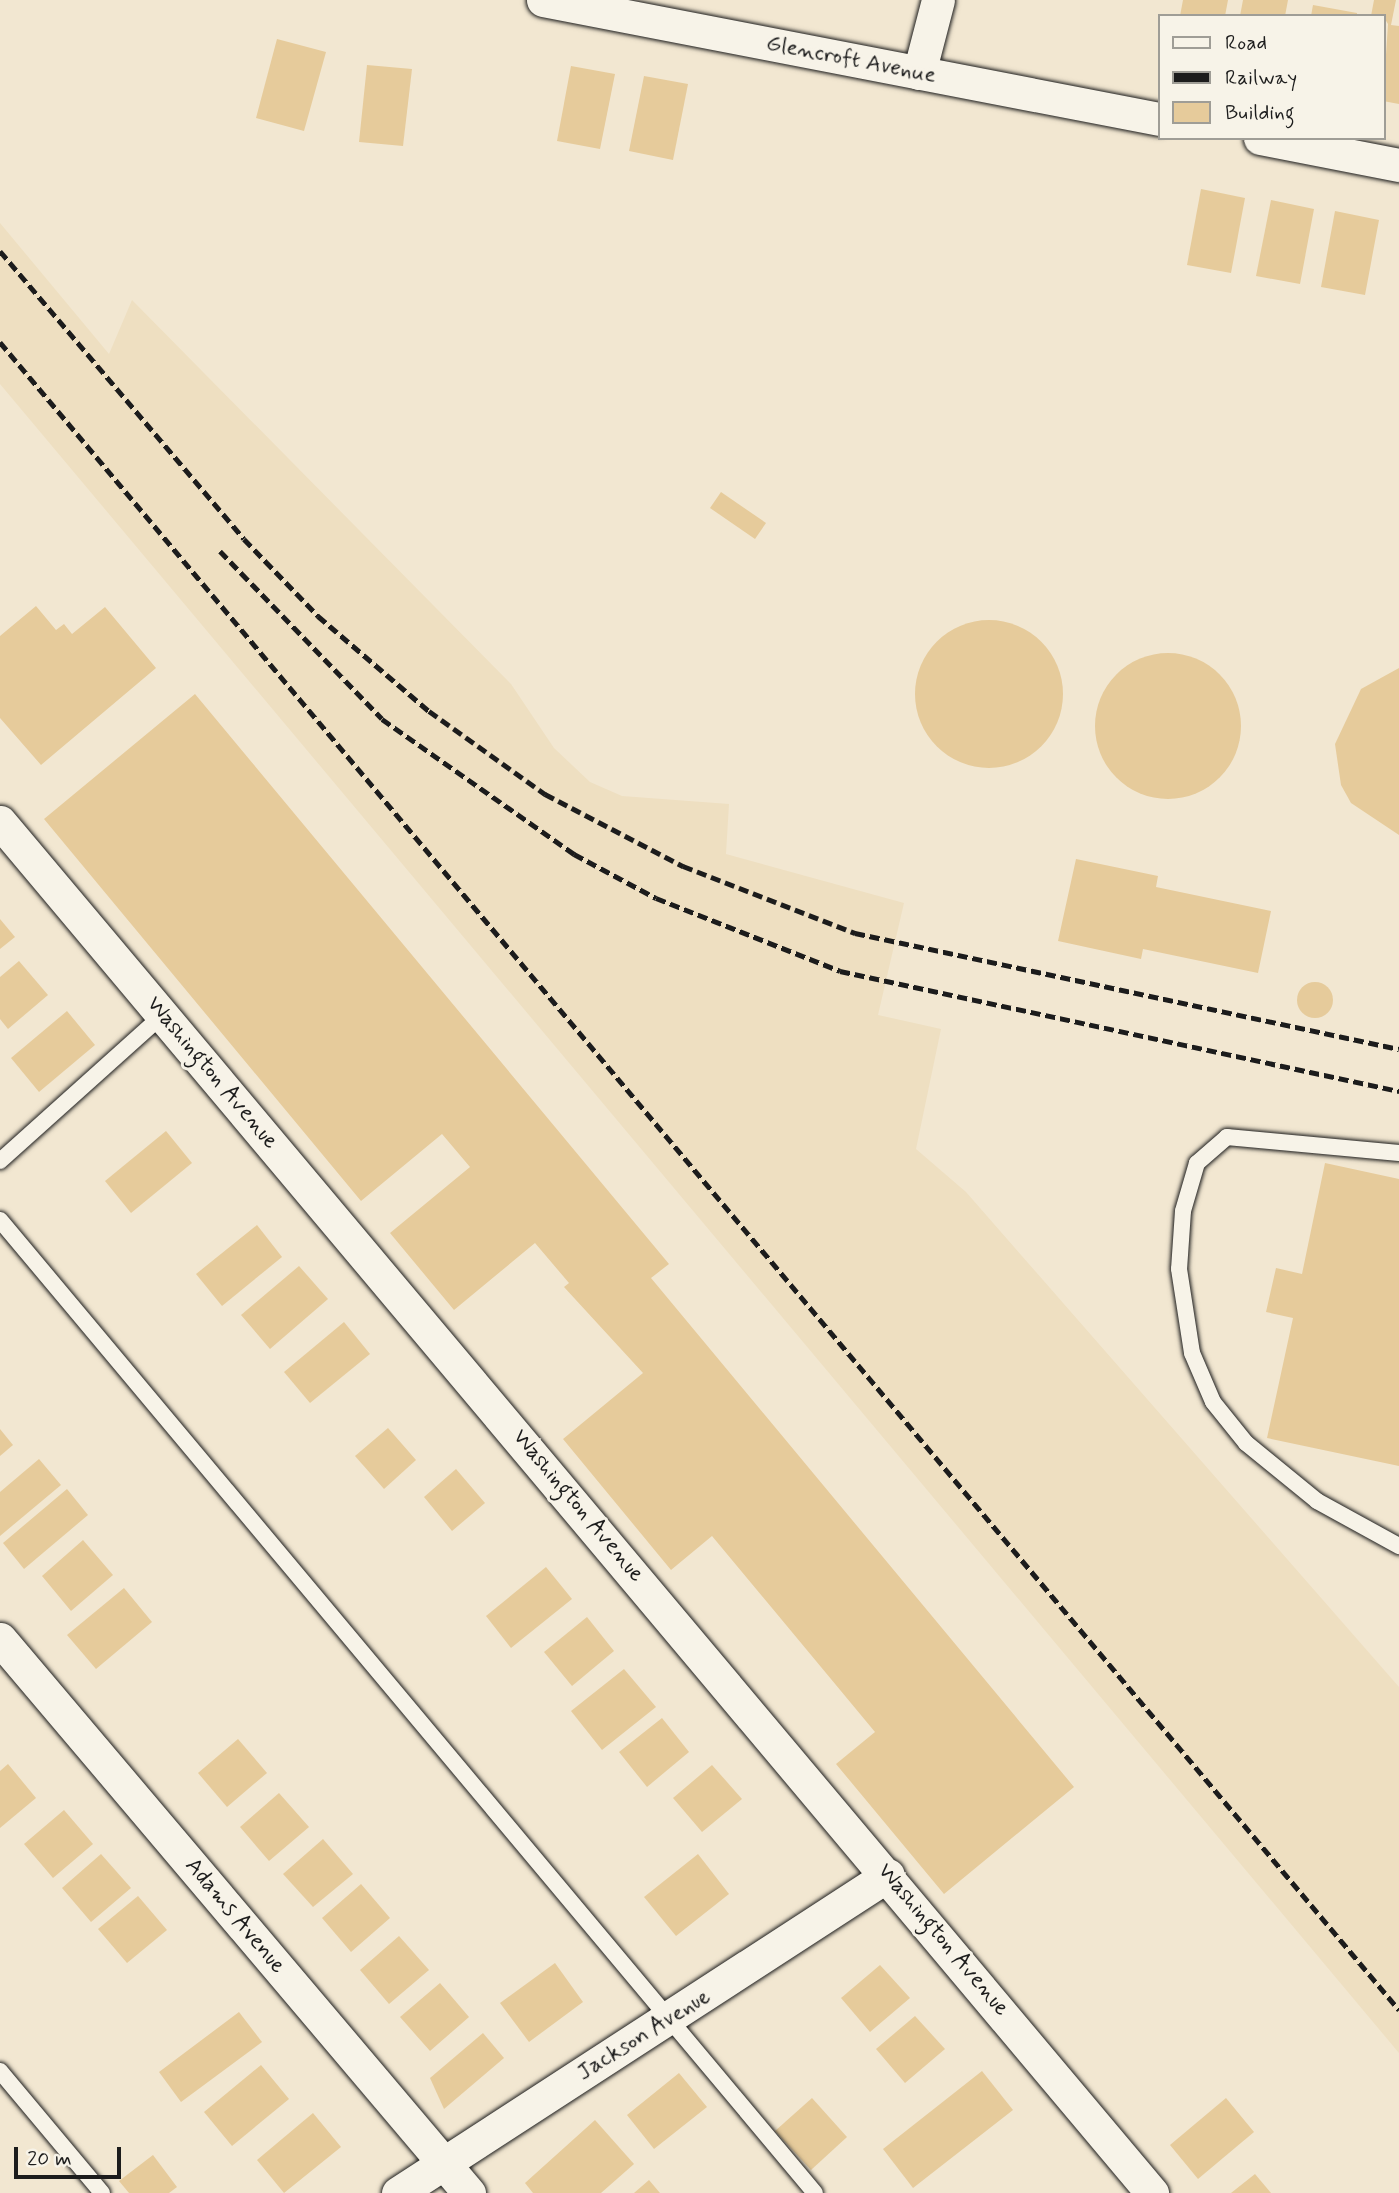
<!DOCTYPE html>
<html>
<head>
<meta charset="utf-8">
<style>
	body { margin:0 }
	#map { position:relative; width:1399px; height:2193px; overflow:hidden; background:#f2e7d1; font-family:Mynerve,sans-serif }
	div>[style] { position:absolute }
	.built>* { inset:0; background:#eedfc1 }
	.building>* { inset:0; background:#e6cb9b }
	.round { border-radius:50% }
	.roads { filter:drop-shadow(0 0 2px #1c1c1c) drop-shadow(0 0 2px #1c1c1c) }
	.service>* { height:16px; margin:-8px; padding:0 8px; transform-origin:8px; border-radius:8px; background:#f7f3e8 }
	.minor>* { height:33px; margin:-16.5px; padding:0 16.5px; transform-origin:16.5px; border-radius:16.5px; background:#f7f3e8 }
	.rail>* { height:5px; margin-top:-2.5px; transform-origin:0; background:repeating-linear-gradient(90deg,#1c1c1c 0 10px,transparent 0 15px) }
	span { translate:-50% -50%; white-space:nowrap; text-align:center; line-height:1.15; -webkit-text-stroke:6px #f7f3e8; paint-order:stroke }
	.street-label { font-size:23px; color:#1c1c1c }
	.legend { position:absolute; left:1158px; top:14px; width:228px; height:126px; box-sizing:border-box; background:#f7f3e8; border:2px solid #9f9d96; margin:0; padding:9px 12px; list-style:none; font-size:21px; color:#1c1c1c }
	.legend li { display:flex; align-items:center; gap:14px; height:35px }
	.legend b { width:35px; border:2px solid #9f9d96 }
	.scale { position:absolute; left:14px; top:2147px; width:107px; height:32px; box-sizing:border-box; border:4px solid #1c1c1c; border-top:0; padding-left:9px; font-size:21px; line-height:24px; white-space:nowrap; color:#1c1c1c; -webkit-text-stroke:5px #f7f3e8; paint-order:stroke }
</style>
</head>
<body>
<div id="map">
	<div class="built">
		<div style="clip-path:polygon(0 223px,109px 354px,132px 300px,511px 684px,554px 748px,590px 782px,622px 796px,729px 804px,726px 854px,904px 903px,878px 1015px,941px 1029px,916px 1149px,966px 1192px,1399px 1687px,1399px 2053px,0 384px)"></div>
	</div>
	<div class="building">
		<div style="clip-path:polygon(1183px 0,1228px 0,1225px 16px,1180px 16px)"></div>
		<div style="clip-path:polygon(1243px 0,1288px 0,1285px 16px,1240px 16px)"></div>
		<div style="clip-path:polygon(1374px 0,1396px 0,1391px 25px,1399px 26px,1399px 104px,1383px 101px,1388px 24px,1383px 16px,1371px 16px)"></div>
		<div style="clip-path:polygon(1313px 5px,1357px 13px,1357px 16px,1311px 16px)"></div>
		<div style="clip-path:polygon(277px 39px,326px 52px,304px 131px,256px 118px)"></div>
		<div style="clip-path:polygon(367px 65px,412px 69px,403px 146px,359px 142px)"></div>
		<div style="clip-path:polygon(571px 66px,615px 74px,600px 149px,557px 141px)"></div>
		<div style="clip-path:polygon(644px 76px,688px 84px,673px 160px,629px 151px)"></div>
		<div style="clip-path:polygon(1201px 189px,1245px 198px,1231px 273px,1187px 265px)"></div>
		<div style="clip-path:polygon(1271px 200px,1314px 209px,1300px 284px,1256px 276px)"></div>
		<div style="clip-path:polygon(1335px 211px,1379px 220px,1365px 295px,1321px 287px)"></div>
		<div style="clip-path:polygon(721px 492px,766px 523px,755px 539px,710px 508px)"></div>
		<div style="clip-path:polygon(36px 606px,56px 630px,64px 624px,72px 634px,105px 607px,156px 668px,41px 765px,0 718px,0 636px)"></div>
		<div class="round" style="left:915px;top:620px;width:148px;height:148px"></div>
		<div class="round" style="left:1095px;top:653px;width:146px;height:146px"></div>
		<div style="clip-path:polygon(1399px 668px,1399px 835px,1351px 803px,1341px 785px,1335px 744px,1361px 689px)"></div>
		<div style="clip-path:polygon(195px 694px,669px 1264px,651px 1278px,1074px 1787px,944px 1894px,836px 1764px,875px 1732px,712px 1536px,671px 1570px,563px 1439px,643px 1373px,564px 1287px,569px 1283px,535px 1243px,454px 1310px,390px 1233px,470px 1167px,442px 1134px,361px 1201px,44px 819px)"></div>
		<div style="clip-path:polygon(1076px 859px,1158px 876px,1156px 887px,1271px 911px,1258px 973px,1143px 949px,1141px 959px,1058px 941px)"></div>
		<div style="clip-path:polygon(0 919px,15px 937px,0 949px)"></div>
		<div style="clip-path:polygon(19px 961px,48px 995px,8px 1029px,0 1019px,0 977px)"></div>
		<div class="round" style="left:1297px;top:982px;width:36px;height:36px"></div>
		<div style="clip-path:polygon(67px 1011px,95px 1045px,39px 1092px,11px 1058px)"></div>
		<div style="clip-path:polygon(166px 1131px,192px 1163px,131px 1213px,105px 1181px)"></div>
		<div style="clip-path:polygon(1325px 1163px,1399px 1179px,1399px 1466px,1267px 1438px,1293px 1318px,1266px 1312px,1276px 1268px,1302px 1274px)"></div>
		<div style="clip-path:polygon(257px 1225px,282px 1257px,222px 1306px,196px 1274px)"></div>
		<div style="clip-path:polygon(299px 1266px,328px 1299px,270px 1349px,241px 1315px)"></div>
		<div style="clip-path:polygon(344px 1322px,370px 1354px,310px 1403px,284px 1372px)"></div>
		<div style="clip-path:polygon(388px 1428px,416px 1460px,384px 1489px,355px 1456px)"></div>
		<div style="clip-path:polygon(0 1429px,13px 1445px,0 1456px)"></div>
		<div style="clip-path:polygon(39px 1459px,61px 1485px,0 1536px,0 1492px)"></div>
		<div style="clip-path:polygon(456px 1469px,485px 1503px,452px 1531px,424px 1497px)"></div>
		<div style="clip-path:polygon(67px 1489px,88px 1515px,24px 1569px,3px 1543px)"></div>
		<div style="clip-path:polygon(83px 1540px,113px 1575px,71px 1611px,42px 1576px)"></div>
		<div style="clip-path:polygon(546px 1567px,572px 1599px,511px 1648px,486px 1616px)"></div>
		<div style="clip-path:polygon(124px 1588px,152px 1622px,96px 1669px,67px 1635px)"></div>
		<div style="clip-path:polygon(587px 1617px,614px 1651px,572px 1686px,544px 1652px)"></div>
		<div style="clip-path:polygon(624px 1669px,656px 1707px,602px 1750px,571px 1711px)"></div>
		<div style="clip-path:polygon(662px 1718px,689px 1752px,647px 1787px,619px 1752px)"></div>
		<div style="clip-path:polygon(238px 1739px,267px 1773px,227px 1807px,198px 1773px)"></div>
		<div style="clip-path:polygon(8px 1764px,36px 1798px,0 1828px,0 1771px)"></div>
		<div style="clip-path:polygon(712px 1765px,742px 1799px,702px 1832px,673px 1798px)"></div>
		<div style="clip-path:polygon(279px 1793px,309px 1827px,269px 1861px,240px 1827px)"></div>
		<div style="clip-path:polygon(64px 1810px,93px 1844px,53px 1878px,24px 1844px)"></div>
		<div style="clip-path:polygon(323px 1839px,353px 1874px,313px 1907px,283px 1874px)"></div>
		<div style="clip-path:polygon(101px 1854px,131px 1888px,91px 1922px,62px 1888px)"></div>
		<div style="clip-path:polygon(698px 1854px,729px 1894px,676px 1936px,644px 1897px)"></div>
		<div style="clip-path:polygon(361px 1884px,390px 1918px,351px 1952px,322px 1918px)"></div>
		<div style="clip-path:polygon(138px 1896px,167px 1930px,127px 1963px,98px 1929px)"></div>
		<div style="clip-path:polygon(399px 1936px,429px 1970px,389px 2004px,360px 1970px)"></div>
		<div style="clip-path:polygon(555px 1963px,583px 2002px,529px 2042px,500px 2003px)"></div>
		<div style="clip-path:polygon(880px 1965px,910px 1998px,870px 2032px,841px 1998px)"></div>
		<div style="clip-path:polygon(440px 1983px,469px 2017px,430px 2051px,400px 2017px)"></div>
		<div style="clip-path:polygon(239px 2012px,262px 2042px,181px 2102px,159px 2072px)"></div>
		<div style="clip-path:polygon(915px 2016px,945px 2049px,905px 2083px,876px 2049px)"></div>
		<div style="clip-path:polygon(483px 2033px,504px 2058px,444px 2109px,430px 2078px)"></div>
		<div style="clip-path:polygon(261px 2065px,289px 2099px,232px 2146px,204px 2112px)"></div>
		<div style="clip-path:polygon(982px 2071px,1013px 2110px,913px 2188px,883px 2149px)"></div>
		<div style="clip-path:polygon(679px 2073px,707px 2107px,654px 2149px,627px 2115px)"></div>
		<div style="clip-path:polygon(812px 2098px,847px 2137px,811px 2170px,775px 2131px)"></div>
		<div style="clip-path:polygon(1226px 2098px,1254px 2132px,1198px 2179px,1170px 2145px)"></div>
		<div style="clip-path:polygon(313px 2113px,341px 2147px,284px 2193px,257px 2160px)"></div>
		<div style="clip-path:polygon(595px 2120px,634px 2164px,601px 2193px,533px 2193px,525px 2183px)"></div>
		<div style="clip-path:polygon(153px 2155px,177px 2187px,169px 2193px,129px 2193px,119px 2181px)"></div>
		<div style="clip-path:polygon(1255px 2174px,1271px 2193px,1231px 2193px)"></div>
		<div style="clip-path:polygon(649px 2180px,660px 2193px,634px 2193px)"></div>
	</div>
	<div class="roads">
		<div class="service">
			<div style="left:1399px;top:1153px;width:173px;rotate:-174.7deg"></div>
			<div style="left:1227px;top:1137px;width:40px;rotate:139deg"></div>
			<div style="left:1197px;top:1163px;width:50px;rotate:106.3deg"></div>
			<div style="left:1183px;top:1211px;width:58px;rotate:93.9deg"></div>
			<div style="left:1179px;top:1269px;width:85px;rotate:81.2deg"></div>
			<div style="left:1192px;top:1353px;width:53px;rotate:66.8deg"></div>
			<div style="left:1213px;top:1402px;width:53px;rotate:51.2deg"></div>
			<div style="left:1246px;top:1443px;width:92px;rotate:39.2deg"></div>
			<div style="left:1317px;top:1501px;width:94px;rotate:28.8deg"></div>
			<div style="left:0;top:1161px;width:219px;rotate:-41.9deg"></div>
			<div style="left:0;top:1220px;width:1269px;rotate:50.05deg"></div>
			<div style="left:0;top:2071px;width:159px;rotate:50.1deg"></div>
		</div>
		<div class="minor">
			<div style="left:543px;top:0;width:627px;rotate:10.93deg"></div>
			<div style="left:919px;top:73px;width:75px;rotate:-75.4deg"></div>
			<div style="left:1260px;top:138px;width:142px;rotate:11deg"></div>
			<div style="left:0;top:822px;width:1791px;rotate:49.96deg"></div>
			<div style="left:0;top:1639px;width:726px;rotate:49.75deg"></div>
			<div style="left:398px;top:2193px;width:584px;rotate:-32.98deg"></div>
		</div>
	</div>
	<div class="rail">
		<div style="left:0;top:251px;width:377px;rotate:49.7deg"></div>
		<div style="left:244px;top:539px;width:107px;rotate:46.1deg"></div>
		<div style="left:318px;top:616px;width:146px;rotate:40.6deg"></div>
		<div style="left:429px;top:711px;width:143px;rotate:35.6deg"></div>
		<div style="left:545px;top:794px;width:156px;rotate:27.6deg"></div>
		<div style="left:683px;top:866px;width:185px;rotate:21.3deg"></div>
		<div style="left:855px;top:933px;width:556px;rotate:12.04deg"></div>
		<div style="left:0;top:342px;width:2177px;rotate:50.01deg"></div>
		<div style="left:220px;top:551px;width:233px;rotate:46deg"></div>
		<div style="left:382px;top:719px;width:235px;rotate:35.1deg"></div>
		<div style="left:574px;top:854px;width:93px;rotate:28.2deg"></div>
		<div style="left:656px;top:898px;width:198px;rotate:21.6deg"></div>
		<div style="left:840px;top:971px;width:572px;rotate:12.12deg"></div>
	</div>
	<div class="street-label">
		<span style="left:851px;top:60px;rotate:11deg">Glencroft Avenue</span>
		<span style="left:212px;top:1073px;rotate:50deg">Washington Avenue</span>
		<span style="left:578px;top:1506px;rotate:50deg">Washington Avenue</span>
		<span style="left:235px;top:1916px;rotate:50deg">Adams Avenue</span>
		<span style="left:943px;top:1940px;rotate:50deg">Washington Avenue</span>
		<span style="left:644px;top:2035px;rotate:-32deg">Jackson Avenue</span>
	</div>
	<ul class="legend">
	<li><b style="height:9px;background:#f7f3e8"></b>Road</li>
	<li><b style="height:9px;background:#1c1c1c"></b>Railway</li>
	<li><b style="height:19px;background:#e6cb9b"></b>Building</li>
	</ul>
	<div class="scale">20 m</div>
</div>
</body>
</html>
